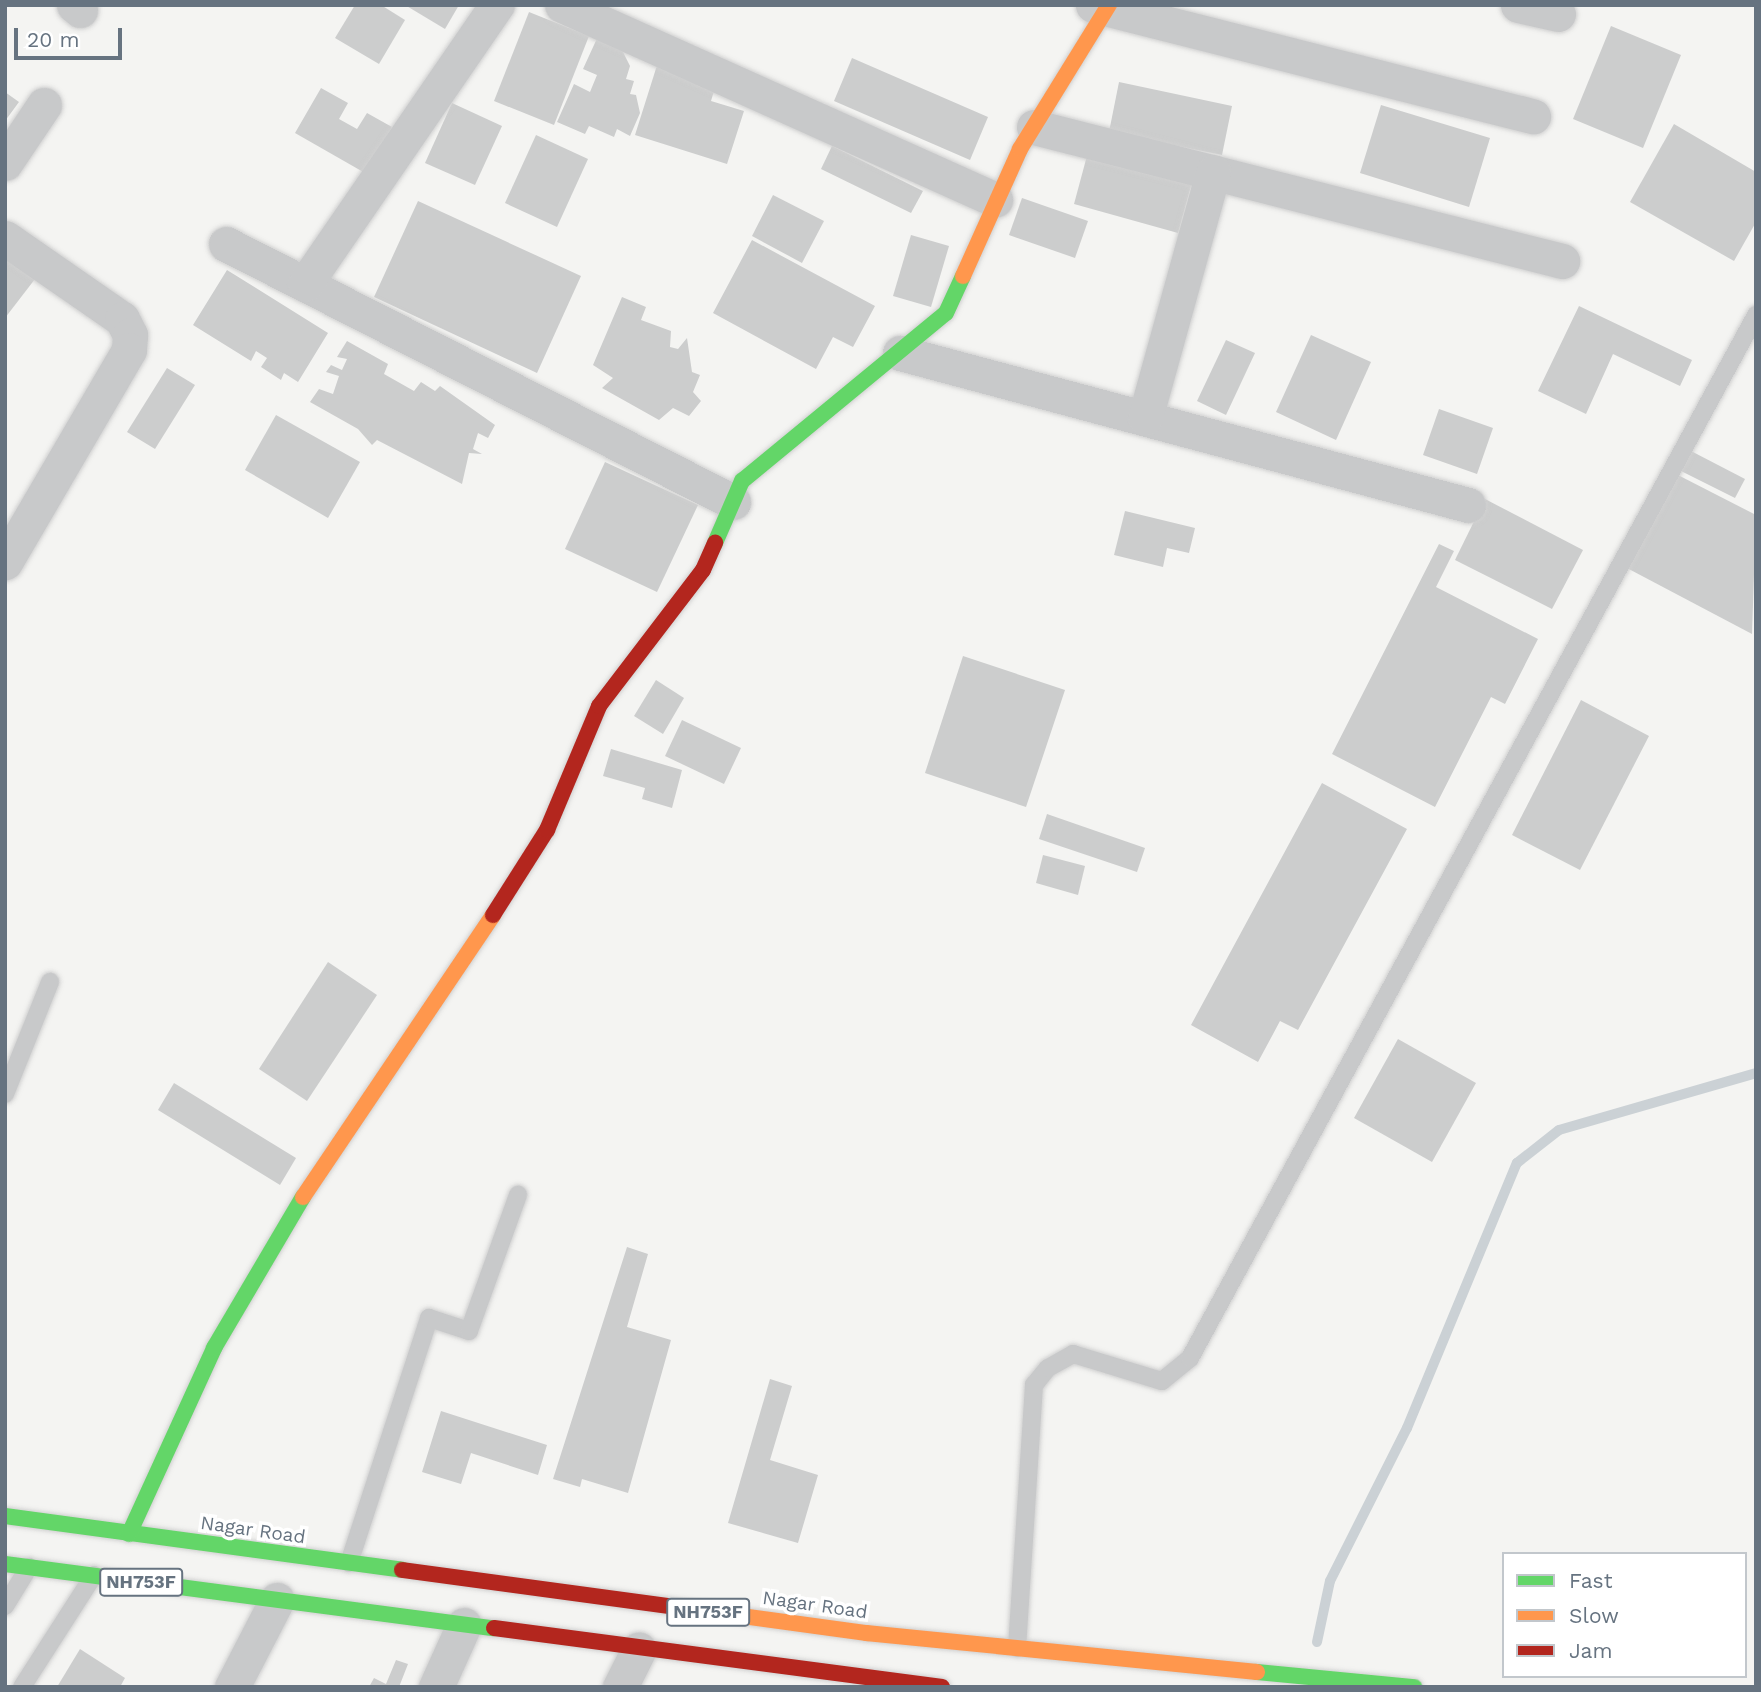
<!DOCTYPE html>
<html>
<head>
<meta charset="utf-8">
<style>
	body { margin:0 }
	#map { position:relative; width:1761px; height:1692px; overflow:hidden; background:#f4f4f2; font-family:"Work Sans",sans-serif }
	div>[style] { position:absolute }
	.stream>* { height:10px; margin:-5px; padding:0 5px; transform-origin:5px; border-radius:5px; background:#cbd1d5 }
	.building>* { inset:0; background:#cccdcd }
	.roads { filter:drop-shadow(0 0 2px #d0d0d0) drop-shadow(0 0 2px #d0d0d0) }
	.lane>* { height:18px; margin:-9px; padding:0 9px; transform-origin:9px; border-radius:9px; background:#c8c9ca }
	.street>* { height:35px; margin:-17.5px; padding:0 17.5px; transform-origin:17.5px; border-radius:17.5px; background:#c8c9ca }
	.fast>* { height:16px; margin:-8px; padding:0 8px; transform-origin:8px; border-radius:8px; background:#63d668 }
	.slow>* { height:16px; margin:-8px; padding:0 8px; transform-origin:8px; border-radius:8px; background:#ff974d }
	.jam>* { height:16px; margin:-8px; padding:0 8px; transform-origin:8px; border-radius:8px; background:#b3261e }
	span { translate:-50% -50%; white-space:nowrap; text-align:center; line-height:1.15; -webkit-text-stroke:7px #fff; paint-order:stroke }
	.shield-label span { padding:2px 5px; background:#fff; border:2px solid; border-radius:5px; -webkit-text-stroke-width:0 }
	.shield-label { font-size:18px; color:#667380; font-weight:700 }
	.street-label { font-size:19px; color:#667380 }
	.frame { position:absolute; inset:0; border:7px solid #667380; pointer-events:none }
	.legend { position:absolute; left:1502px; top:1552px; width:245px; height:126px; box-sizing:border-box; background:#fff; border:2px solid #c2c7cc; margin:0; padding:9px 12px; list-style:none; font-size:21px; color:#667380 }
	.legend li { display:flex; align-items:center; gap:14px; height:35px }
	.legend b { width:35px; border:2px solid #c2c7cc }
	.scale { position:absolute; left:14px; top:28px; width:108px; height:32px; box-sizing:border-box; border:4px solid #667380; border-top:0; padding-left:9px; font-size:21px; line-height:24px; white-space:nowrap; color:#667380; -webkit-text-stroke:5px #fff; paint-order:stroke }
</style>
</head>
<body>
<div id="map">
	<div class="stream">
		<div style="left:1317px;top:1642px;width:62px;rotate:-78deg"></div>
		<div style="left:1330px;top:1581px;width:171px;rotate:-63.3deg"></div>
		<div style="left:1407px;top:1428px;width:287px;rotate:-67.5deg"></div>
		<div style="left:1517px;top:1163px;width:53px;rotate:-38.2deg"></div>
		<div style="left:1559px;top:1130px;width:205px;rotate:-16.1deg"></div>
	</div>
	<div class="building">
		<div style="clip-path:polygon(355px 5px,381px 5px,405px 20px,379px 64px,335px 38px)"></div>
		<div style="clip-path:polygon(405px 5px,459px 5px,445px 29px)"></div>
		<div style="clip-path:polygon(529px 12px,589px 36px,554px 125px,494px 101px)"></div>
		<div style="clip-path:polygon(1611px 26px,1681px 55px,1643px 148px,1573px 119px)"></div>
		<div style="clip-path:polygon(599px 34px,618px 42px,630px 66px,626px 79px,634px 81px,630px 94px,636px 95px,640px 113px,630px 136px,617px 129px,614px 137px,589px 126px,585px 134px,557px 122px,574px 84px,590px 92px,597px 75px,583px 69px)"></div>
		<div style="clip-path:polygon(852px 58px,988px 117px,970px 160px,834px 101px)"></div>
		<div style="clip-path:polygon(659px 59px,718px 78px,711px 101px,744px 111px,727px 164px,635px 135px)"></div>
		<div style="clip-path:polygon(1119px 82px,1232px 106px,1222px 155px,1109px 132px)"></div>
		<div style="clip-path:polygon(321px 88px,348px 103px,339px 119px,357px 129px,367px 113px,392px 127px,365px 173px,295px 133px)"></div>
		<div style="clip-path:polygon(5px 92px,19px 102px,5px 121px)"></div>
		<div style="clip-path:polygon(452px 103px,502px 126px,475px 185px,425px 163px)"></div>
		<div style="clip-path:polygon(1381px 105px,1490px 138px,1469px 207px,1360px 173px)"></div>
		<div style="clip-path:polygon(1674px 124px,1756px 172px,1756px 222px,1734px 261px,1630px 202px)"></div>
		<div style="clip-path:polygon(536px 135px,588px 159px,557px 227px,505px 203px)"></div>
		<div style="clip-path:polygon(832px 146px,923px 191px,911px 213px,821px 169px)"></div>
		<div style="clip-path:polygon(1088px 152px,1192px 182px,1178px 233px,1074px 204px)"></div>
		<div style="clip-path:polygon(773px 195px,824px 221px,802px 263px,752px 236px)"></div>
		<div style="clip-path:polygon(1022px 198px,1088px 221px,1075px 258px,1009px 235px)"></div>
		<div style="clip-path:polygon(418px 201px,581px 276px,537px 373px,374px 297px)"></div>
		<div style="clip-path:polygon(911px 235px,949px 246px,931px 307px,893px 296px)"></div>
		<div style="clip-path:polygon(752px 240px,875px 306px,853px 347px,833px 337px,816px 369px,713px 313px)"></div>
		<div style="clip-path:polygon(5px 257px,35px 279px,5px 318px)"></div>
		<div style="clip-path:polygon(227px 270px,328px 333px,298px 382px,284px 373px,281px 380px,261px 367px,267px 358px,256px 351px,251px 361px,193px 325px)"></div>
		<div style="clip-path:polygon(622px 297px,646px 307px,641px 320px,671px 331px,670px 347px,678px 349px,687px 338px,692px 372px,700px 375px,693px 392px,701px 401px,689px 416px,673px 408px,659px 420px,602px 388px,613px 378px,593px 365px)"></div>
		<div style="clip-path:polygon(1579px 306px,1692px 360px,1680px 386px,1613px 354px,1586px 414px,1538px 391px)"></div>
		<div style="clip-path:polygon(1311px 335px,1371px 362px,1336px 440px,1276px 412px)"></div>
		<div style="clip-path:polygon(1226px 340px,1255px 353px,1226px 415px,1197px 401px)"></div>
		<div style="clip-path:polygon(347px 341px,388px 364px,384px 374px,414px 391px,421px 382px,435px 391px,440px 386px,495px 425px,488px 438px,478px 433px,473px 449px,482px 454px,469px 453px,462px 484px,377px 440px,372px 445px,358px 429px,310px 402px,319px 389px,333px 394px,339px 376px,326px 372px,331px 365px,342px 370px,347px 359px,337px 357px)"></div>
		<div style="clip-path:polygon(167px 368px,195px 385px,155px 449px,127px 432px)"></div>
		<div style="clip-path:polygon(1439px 409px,1493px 428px,1477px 474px,1423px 455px)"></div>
		<div style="clip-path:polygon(276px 415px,360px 462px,328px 518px,245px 470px)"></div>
		<div style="clip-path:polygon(1691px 451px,1745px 479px,1735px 498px,1681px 471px)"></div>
		<div style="clip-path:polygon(605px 462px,698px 505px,657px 592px,565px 549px)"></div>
		<div style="clip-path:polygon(1674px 473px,1756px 515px,1752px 634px,1625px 567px)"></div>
		<div style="clip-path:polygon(1485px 499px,1583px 550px,1552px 609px,1455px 560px)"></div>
		<div style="clip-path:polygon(1125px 511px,1195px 528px,1189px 553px,1167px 548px,1163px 567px,1114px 555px)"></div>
		<div style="clip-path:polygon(1439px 544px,1454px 551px,1436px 587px,1538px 639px,1505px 704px,1491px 697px,1435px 807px,1332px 754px)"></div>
		<div style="clip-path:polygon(963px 656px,1065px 690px,1026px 807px,925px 773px)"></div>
		<div style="clip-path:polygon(656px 680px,684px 698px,663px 734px,634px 716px)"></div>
		<div style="clip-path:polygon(1581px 700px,1649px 736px,1580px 870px,1512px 835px)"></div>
		<div style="clip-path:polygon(682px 720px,741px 748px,724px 784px,665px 756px)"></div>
		<div style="clip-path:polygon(611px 749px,682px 770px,672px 808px,642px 799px,645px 788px,603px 776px)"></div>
		<div style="clip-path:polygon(1322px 783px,1407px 829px,1298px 1030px,1280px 1021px,1258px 1062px,1191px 1025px)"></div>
		<div style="clip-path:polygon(1047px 814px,1145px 848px,1137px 872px,1039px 839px)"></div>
		<div style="clip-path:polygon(1043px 855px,1085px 866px,1078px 895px,1036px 883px)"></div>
		<div style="clip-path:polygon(328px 962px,377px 995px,307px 1101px,259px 1069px)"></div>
		<div style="clip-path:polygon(1398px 1039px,1476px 1083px,1432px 1162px,1354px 1118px)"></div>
		<div style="clip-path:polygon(174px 1083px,296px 1158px,280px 1185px,158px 1110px)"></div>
		<div style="clip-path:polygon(627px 1247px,648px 1254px,627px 1327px,671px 1340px,628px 1493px,582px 1479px,580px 1487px,553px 1479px)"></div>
		<div style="clip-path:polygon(770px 1379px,792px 1386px,770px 1460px,818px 1475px,798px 1543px,728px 1523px)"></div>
		<div style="clip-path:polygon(441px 1411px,547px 1445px,538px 1475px,471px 1453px,461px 1484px,422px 1472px)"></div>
		<div style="clip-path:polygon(80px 1649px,125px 1678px,120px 1687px,57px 1687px)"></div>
		<div style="clip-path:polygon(396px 1660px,408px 1664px,399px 1687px,369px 1687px,374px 1678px,386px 1684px)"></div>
	</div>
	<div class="roads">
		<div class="lane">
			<div style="left:5px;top:1094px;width:121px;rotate:-68.1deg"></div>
			<div style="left:349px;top:1563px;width:258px;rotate:-71.9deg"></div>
			<div style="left:429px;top:1318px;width:42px;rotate:18deg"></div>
			<div style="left:469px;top:1331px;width:145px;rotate:-70.2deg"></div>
			<div style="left:5px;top:1606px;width:46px;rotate:-58.4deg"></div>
			<div style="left:1017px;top:1648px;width:264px;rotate:-86.3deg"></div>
			<div style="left:1034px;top:1385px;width:22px;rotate:-51deg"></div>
			<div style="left:1048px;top:1368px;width:29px;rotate:-29deg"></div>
			<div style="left:1073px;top:1354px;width:93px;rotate:16.9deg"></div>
			<div style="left:1162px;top:1381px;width:36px;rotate:-39deg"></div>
			<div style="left:1190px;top:1358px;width:1187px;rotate:-61.51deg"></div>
			<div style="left:22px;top:1687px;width:133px;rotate:-57.3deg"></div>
		</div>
		<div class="street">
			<div style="left:74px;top:5px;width:8px;rotate:40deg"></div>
			<div style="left:562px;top:5px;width:475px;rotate:24.2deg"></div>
			<div style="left:1093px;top:5px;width:454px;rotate:14.2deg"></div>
			<div style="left:1518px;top:5px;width:41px;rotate:12.7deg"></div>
			<div style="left:1034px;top:127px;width:545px;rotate:14.24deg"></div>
			<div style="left:5px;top:163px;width:70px;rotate:-56.1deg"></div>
			<div style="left:5px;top:238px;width:142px;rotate:34.7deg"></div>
			<div style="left:122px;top:319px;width:18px;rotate:63deg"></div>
			<div style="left:130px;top:335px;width:15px;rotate:94deg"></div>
			<div style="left:129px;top:350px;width:246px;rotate:120.3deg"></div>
			<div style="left:226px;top:244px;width:569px;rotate:26.97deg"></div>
			<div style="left:305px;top:284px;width:339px;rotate:-55.5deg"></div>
			<div style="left:900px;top:353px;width:588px;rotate:14.98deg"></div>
			<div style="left:1145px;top:418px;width:255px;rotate:-74.5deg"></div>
			<div style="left:232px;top:1687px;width:98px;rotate:-62.7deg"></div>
			<div style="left:436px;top:1687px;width:68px;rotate:-65.7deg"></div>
			<div style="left:620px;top:1687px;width:42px;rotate:-63.4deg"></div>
		</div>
		<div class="fast">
			<div style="left:715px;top:543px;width:68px;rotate:-66.5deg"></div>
			<div style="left:742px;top:481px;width:264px;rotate:-39.5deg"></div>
			<div style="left:946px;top:313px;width:41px;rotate:-65.3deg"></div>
			<div style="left:5px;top:1516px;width:401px;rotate:7.7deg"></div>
			<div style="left:129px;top:1534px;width:205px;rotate:-65.4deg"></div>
			<div style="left:214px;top:1348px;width:175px;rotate:-59.5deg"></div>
			<div style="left:5px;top:1564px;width:493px;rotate:7.5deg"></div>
			<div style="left:1257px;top:1672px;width:158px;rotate:5.5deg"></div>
		</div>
		<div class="slow">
			<div style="left:963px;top:276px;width:139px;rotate:-65.8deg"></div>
			<div style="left:1020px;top:149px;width:169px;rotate:-58.3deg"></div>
			<div style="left:303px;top:1197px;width:340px;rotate:-56deg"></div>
			<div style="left:683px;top:1608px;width:185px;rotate:7.8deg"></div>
			<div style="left:866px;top:1633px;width:393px;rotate:5.7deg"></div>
		</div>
		<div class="jam">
			<div style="left:493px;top:915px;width:101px;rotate:-57.6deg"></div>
			<div style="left:547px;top:830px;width:134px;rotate:-67.2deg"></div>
			<div style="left:599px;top:706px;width:171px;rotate:-52.6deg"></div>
			<div style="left:703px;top:570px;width:30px;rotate:-66deg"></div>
			<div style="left:402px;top:1570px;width:284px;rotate:7.7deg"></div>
			<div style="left:494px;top:1628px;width:452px;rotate:7.5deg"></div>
		</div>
	</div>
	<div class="shield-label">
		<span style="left:141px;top:1582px">NH753F</span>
		<span style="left:708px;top:1612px">NH753F</span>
	</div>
	<div class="street-label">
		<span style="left:253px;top:1530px;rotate:8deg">Nagar Road</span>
		<span style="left:815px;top:1605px;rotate:8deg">Nagar Road</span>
	</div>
	<div class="frame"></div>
	<ul class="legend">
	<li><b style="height:9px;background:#63d668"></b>Fast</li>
	<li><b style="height:9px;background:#ff974d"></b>Slow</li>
	<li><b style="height:9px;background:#b3261e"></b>Jam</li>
	</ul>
	<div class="scale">20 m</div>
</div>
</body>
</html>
